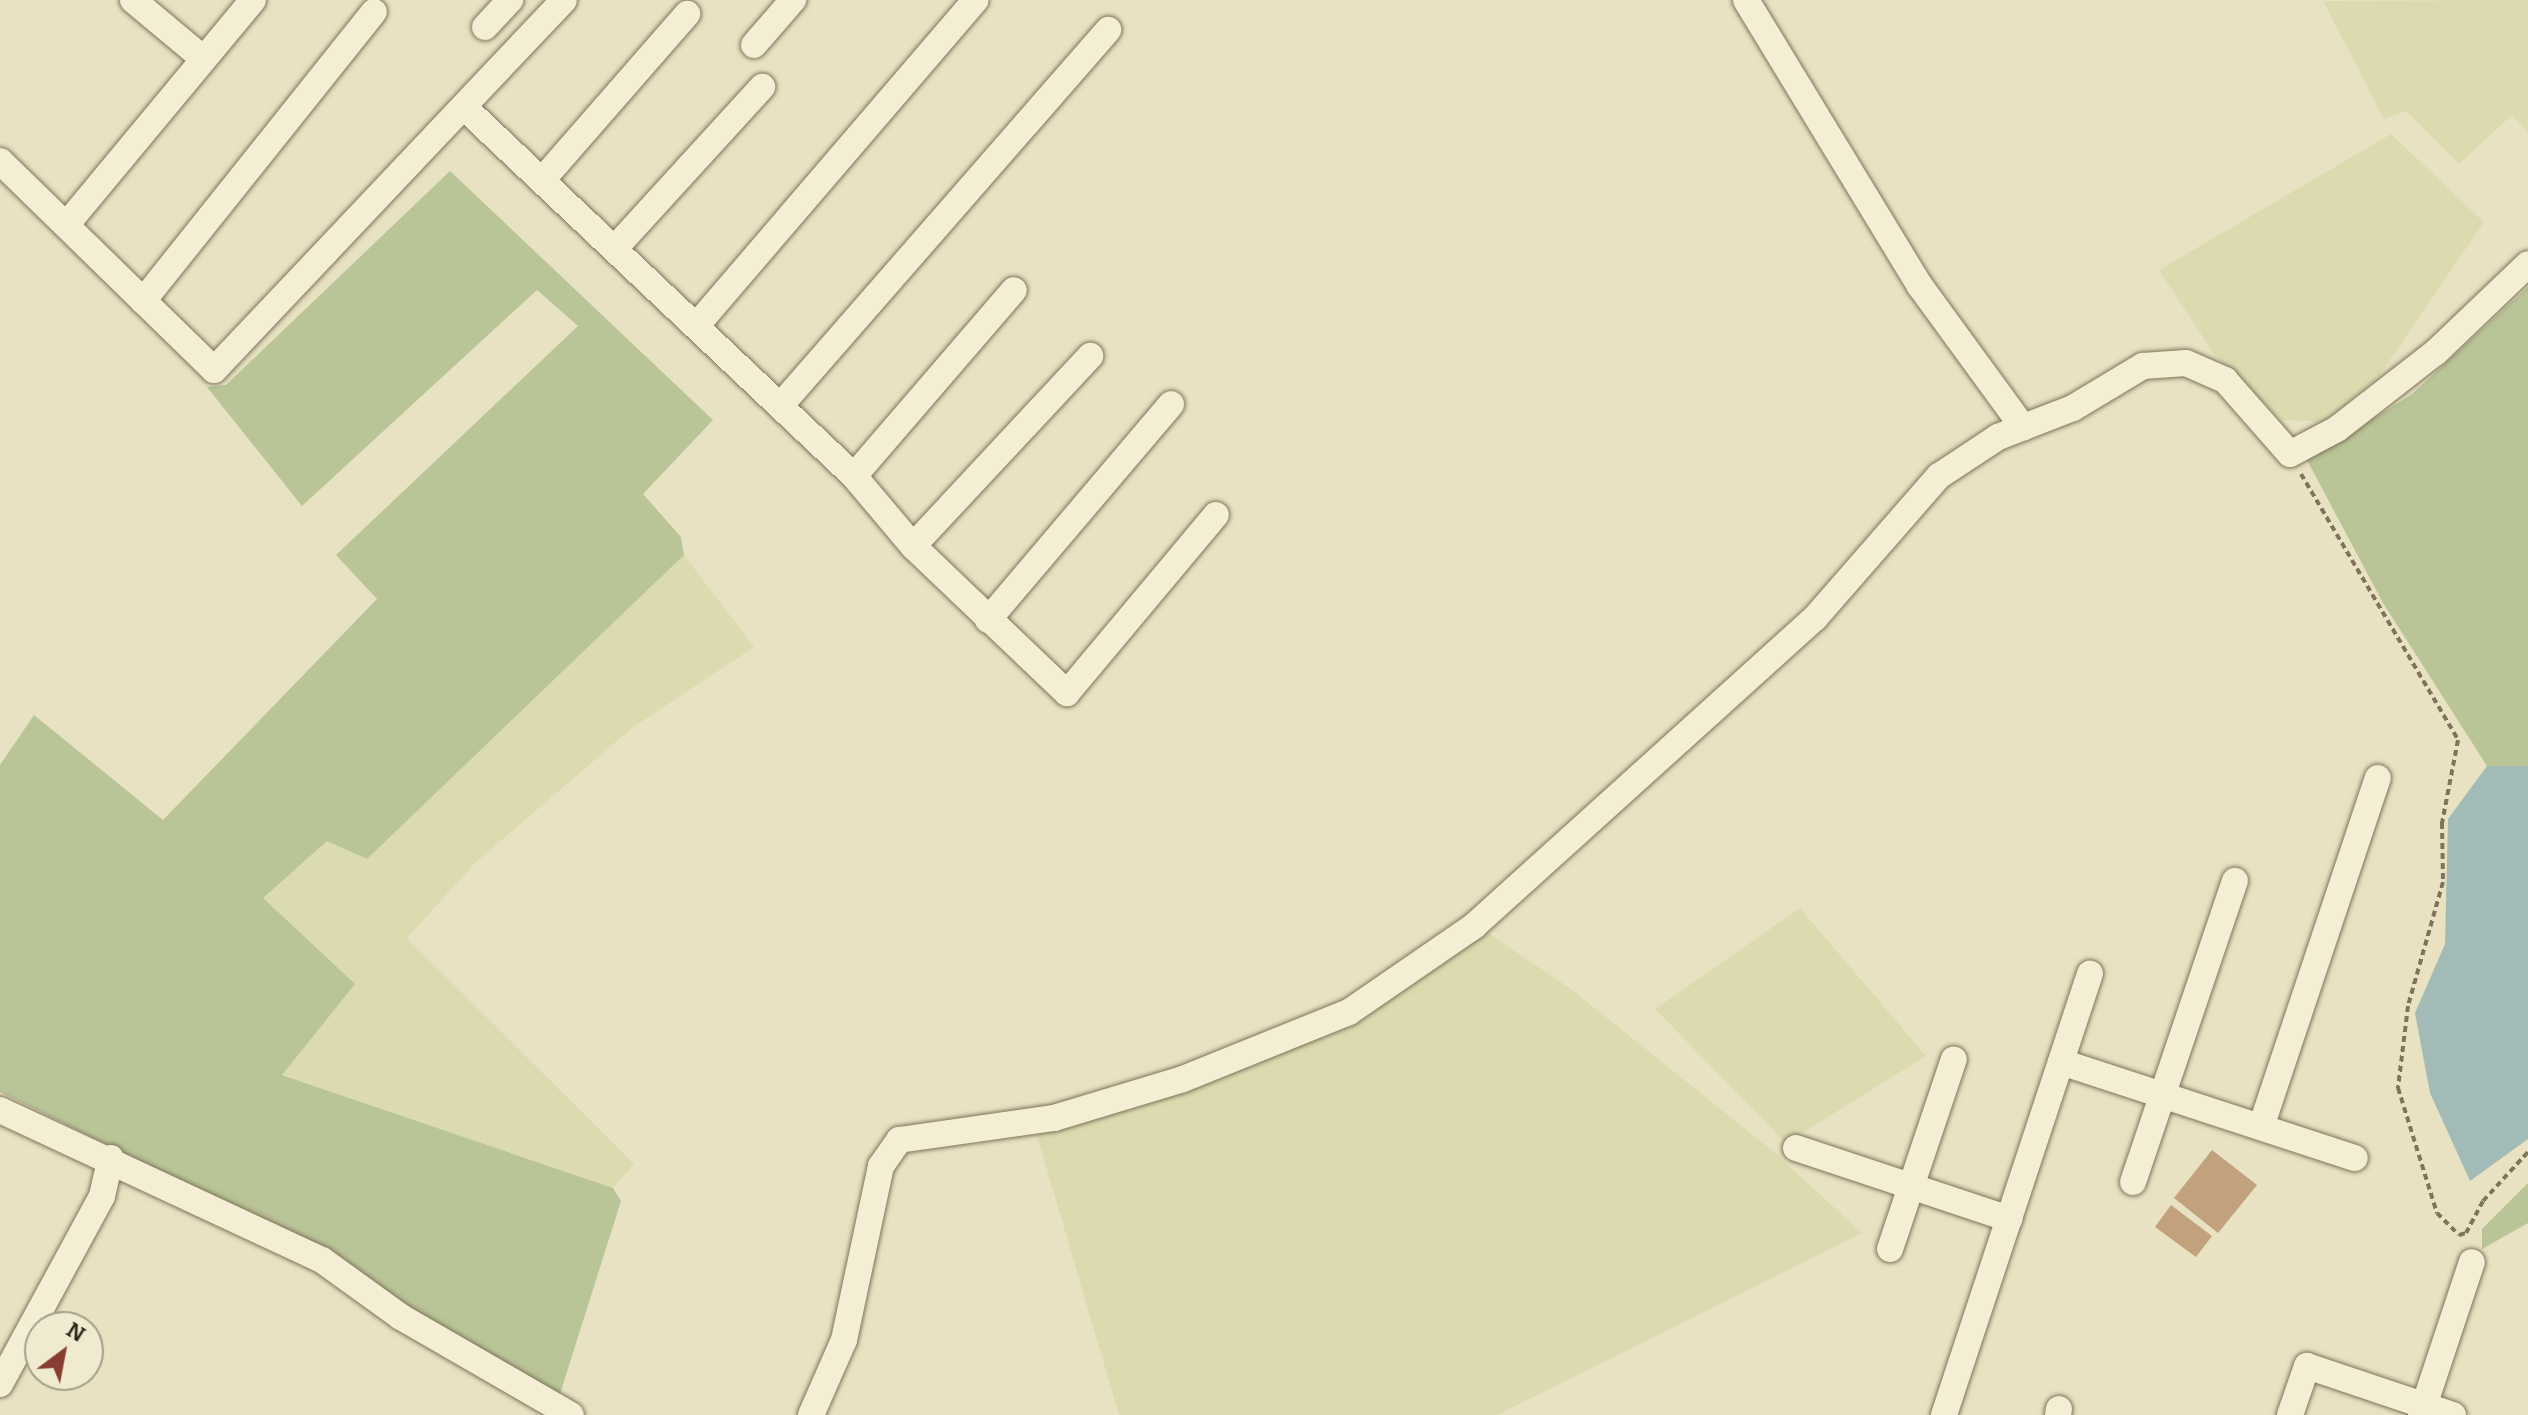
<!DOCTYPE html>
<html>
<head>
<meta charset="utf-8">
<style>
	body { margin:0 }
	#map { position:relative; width:2528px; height:1415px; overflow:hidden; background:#e8e2c2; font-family:Bitter,serif }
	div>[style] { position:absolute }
	.farmland>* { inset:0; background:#dcdbb0 }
	.green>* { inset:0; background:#b9c497 }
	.water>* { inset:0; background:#a3bbb7 }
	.building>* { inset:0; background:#c2a27c }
	.path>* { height:4px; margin-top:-2px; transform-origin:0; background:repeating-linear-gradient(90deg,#7f735b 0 6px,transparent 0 10px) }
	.roads { filter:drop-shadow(0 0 2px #7f735b) drop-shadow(0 0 2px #7f735b) }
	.minor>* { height:26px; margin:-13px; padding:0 13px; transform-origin:13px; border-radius:13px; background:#f4efd4 }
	span { translate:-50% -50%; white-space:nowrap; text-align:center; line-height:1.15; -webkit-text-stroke:6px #f0ebd0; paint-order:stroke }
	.north { position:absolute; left:24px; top:1311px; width:80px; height:80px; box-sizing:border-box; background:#f0ebd0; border:2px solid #a49e89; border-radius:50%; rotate:32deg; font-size:22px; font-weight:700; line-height:32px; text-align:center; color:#312a1e }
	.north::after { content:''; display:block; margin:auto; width:28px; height:36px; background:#873d32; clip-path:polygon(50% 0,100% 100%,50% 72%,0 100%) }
</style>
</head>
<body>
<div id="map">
	<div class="farmland">
		<div style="clip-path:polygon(2528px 0,2528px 132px,2512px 115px,2459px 164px,2406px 111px,2384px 119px,2323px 1px)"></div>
		<div style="clip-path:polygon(2391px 134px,2484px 222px,2379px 376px,2327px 422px,2282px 420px,2214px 354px,2159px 270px)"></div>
		<div style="clip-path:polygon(684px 555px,754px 647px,632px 728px,476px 862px,407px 938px,634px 1164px,613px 1188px,281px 1074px,263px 898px,327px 841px,367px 859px)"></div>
		<div style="clip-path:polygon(1800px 908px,1926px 1056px,1786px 1143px,1655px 1009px)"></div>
		<div style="clip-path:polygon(1488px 933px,1571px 989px,1774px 1152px,1862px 1233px,1497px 1415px,1119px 1415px,1036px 1132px,1346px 1021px)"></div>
	</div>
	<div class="green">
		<div style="clip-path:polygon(450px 171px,713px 420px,643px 494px,681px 537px,684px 555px,367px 859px,327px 841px,263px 898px,355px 984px,282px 1075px,613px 1188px,621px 1201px,559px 1397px,158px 1170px,0 1092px,0 765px,34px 715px,163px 820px,377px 599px,336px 555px,578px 326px,537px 290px,302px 506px,207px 387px,226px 385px)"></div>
		<div style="clip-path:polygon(2528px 287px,2528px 766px,2487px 766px,2383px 603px,2307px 460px,2411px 395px)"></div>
		<div style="clip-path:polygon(2528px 1183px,2528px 1223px,2482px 1249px,2482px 1229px)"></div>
	</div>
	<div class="water">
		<div style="clip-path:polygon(2487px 766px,2528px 766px,2528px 1139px,2470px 1181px,2430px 1093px,2415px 1013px,2445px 944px,2448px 819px)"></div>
	</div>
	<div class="building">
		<div style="clip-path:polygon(2212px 1150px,2257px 1185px,2218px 1233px,2174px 1198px)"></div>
		<div style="clip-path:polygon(2171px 1205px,2212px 1236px,2196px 1257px,2155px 1227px)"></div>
	</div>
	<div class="path">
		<div style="left:2301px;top:474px;width:309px;rotate:59.4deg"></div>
		<div style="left:2458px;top:740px;width:85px;rotate:100.9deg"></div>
		<div style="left:2442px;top:823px;width:59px;rotate:89deg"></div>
		<div style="left:2443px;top:882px;width:129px;rotate:105.8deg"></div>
		<div style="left:2408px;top:1006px;width:83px;rotate:97deg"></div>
		<div style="left:2398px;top:1088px;width:131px;rotate:72.7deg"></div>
		<div style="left:2437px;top:1213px;width:31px;rotate:45deg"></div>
		<div style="left:2459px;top:1235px;width:7px;rotate:-16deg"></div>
		<div style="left:2466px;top:1233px;width:36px;rotate:-62deg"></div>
		<div style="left:2483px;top:1201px;width:67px;rotate:-47.4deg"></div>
	</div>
	<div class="roads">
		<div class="minor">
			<div style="left:133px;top:0;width:87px;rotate:39.9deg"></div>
			<div style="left:1746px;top:0;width:335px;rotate:58.7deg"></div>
			<div style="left:1920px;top:286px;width:175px;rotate:53.9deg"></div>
			<div style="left:485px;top:27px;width:37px;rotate:-47deg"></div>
			<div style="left:754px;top:45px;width:60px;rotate:-49.1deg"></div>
			<div style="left:466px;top:109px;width:534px;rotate:43.41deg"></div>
			<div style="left:854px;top:476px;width:92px;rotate:49.9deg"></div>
			<div style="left:913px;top:546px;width:213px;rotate:43.7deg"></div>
			<div style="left:1067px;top:693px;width:232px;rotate:-50.1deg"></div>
			<div style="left:0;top:161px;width:299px;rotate:44.3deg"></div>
			<div style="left:214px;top:370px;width:509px;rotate:-46.59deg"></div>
			<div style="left:544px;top:178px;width:218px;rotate:-48.9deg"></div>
			<div style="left:67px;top:224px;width:291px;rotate:-50.3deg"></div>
			<div style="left:616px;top:247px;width:217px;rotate:-47.6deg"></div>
			<div style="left:143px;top:301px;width:370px;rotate:-51.4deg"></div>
			<div style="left:697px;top:325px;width:428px;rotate:-49.4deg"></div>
			<div style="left:781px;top:405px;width:498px;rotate:-48.9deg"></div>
			<div style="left:854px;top:476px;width:245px;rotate:-49.3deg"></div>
			<div style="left:913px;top:546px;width:260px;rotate:-47deg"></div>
			<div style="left:988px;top:620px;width:283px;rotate:-49.7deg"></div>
			<div style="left:2061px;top:1062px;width:309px;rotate:18.1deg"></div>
			<div style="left:0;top:1110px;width:355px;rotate:25deg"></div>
			<div style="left:322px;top:1260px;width:97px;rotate:35.8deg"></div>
			<div style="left:401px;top:1317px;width:196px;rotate:30deg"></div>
			<div style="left:2261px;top:1127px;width:368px;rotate:-71.5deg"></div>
			<div style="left:1796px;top:1148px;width:225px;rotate:18.4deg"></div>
			<div style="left:2133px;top:1182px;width:318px;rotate:-71.3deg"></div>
			<div style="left:1890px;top:1249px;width:200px;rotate:-71.4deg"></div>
			<div style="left:0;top:1384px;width:214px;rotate:-61.5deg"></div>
			<div style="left:102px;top:1196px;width:39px;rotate:-77deg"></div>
			<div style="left:811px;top:1415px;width:82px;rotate:-66.3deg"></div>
			<div style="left:844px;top:1340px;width:178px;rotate:-78deg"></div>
			<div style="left:881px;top:1166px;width:32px;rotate:-55deg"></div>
			<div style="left:899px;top:1140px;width:157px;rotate:-8.1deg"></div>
			<div style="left:1054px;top:1118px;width:135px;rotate:-16.8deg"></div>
			<div style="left:1183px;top:1079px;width:179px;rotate:-22deg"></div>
			<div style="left:1349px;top:1012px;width:152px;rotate:-34.5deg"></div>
			<div style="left:1474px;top:926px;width:460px;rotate:-42.1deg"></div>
			<div style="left:1815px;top:618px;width:189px;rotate:-48.9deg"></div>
			<div style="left:1939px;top:476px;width:71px;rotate:-33.5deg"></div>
			<div style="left:1998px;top:437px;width:80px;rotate:-21.1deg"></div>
			<div style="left:2073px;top:408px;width:82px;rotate:-31deg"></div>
			<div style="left:2143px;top:366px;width:43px;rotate:-4deg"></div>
			<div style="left:2186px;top:363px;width:43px;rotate:23.6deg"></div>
			<div style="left:2225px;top:380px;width:98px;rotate:48.7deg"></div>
			<div style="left:2290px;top:454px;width:53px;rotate:-28deg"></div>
			<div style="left:2337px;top:429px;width:125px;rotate:-37.9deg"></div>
			<div style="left:2436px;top:352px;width:127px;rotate:-43.7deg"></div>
			<div style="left:1944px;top:1415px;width:465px;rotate:-71.7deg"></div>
			<div style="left:2058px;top:1415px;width:6px;rotate:-81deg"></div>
			<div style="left:2290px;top:1415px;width:52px;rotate:-70.9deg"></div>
			<div style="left:2307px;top:1366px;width:154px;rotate:18.6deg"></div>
			<div style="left:2421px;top:1415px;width:161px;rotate:-71.6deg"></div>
		</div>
	</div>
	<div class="north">N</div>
</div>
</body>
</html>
